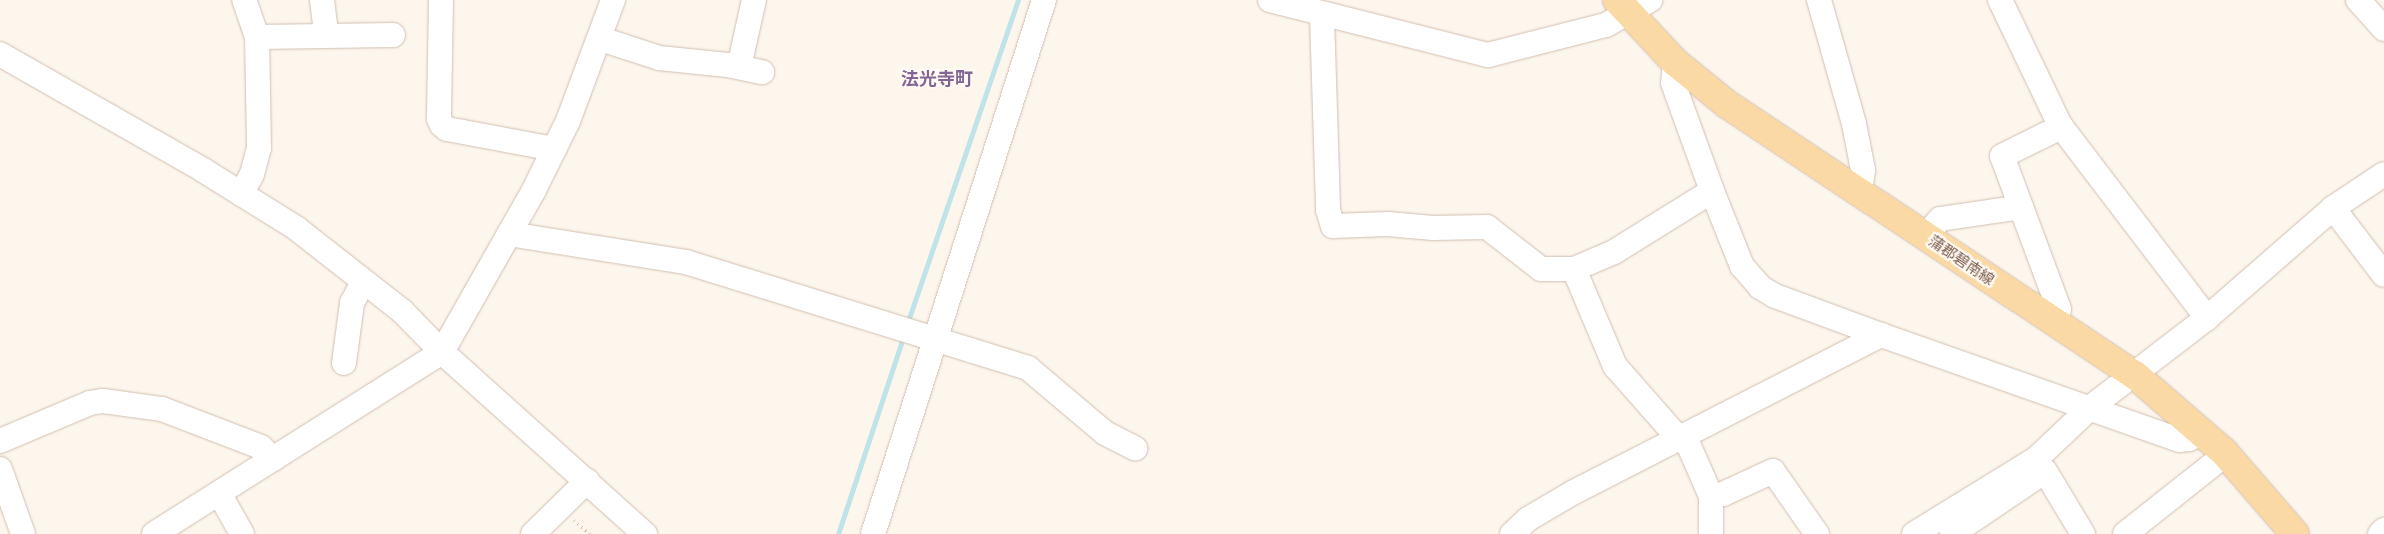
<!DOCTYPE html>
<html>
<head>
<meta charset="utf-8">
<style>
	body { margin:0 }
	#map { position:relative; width:2384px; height:534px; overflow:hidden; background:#fdf6ec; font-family:"Fira Sans","Noto Sans JP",sans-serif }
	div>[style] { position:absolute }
	.stream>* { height:5px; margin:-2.5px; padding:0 2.5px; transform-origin:2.5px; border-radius:2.5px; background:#bfe3e8 }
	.path>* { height:3px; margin-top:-1.5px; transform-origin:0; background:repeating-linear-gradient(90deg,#d9b8a5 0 1px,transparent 0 5px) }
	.roads { filter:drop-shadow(0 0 1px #d1beb0) drop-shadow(0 0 1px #d1beb0) }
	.minor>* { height:24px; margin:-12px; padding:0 12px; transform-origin:12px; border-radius:12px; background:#fff }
	.major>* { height:28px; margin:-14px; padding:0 14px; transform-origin:14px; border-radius:14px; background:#fbd9a5 }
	span { translate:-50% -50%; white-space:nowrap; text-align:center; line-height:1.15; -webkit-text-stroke:4.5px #fffaf3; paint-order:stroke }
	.street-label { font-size:15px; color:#7a5c4d }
	.quarter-label { font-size:18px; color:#846695; font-weight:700 }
</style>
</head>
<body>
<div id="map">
	<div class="stream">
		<div style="left:907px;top:324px;width:342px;rotate:-71.1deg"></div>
		<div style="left:838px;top:534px;width:207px;rotate:-71.7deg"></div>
	</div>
	<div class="path">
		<div style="left:574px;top:520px;width:21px;rotate:41deg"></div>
	</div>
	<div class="roads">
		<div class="minor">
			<div style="left:322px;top:0;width:35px;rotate:83deg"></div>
			<div style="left:441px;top:0;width:119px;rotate:91deg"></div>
			<div style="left:439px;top:119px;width:7px;rotate:63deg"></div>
			<div style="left:442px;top:125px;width:6px;rotate:39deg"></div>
			<div style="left:447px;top:129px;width:109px;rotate:10.6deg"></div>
			<div style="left:1270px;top:0;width:225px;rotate:14.2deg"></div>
			<div style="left:1488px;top:55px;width:122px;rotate:-14.3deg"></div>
			<div style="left:1606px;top:25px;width:51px;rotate:-29.6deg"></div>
			<div style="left:1819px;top:0;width:129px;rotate:74.2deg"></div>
			<div style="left:1854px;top:124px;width:47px;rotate:78.9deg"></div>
			<div style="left:1863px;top:170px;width:22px;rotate:98deg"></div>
			<div style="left:2000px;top:0;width:139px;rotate:64.4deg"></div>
			<div style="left:2060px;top:125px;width:243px;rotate:52.7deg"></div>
			<div style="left:2358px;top:0;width:39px;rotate:48deg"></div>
			<div style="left:1322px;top:16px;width:194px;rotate:88.2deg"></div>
			<div style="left:1328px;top:210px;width:17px;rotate:73deg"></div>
			<div style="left:1333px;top:226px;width:55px;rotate:-2.1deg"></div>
			<div style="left:1388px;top:224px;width:45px;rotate:5.1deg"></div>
			<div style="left:1433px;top:228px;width:54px;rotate:-1.1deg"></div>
			<div style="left:1487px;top:227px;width:68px;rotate:37.9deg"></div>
			<div style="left:1541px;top:269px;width:33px"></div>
			<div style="left:1574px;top:269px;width:43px;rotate:-23deg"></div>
			<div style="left:1614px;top:252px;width:115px;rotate:-31.9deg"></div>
			<div style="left:257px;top:37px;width:136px;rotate:-0.8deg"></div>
			<div style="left:601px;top:39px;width:61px;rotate:18.1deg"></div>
			<div style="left:659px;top:58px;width:69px;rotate:5.8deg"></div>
			<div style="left:728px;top:65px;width:35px;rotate:12deg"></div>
			<div style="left:0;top:54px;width:234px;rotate:29.7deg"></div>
			<div style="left:203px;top:170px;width:110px;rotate:31.9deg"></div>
			<div style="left:296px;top:228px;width:135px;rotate:38.1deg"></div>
			<div style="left:402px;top:311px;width:57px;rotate:45.7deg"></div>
			<div style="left:442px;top:352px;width:273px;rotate:41.9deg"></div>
			<div style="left:1675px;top:62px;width:21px;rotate:95deg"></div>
			<div style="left:1673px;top:83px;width:115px;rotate:70.1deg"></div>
			<div style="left:1712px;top:191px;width:81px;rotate:68.2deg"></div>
			<div style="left:1742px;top:266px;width:28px;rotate:49deg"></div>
			<div style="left:1760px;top:287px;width:17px;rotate:31deg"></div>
			<div style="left:1775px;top:296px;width:113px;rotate:20.2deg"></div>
			<div style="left:1881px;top:335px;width:316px;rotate:19.4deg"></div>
			<div style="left:2179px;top:440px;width:10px;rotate:-6deg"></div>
			<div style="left:2189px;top:439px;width:14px;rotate:-30deg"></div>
			<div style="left:739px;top:67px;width:69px;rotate:-77.4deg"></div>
			<div style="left:241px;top:194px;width:23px;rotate:-61deg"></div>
			<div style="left:252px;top:174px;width:27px;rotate:-75deg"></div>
			<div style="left:259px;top:148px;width:111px;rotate:-91deg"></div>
			<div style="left:257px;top:37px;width:39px;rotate:-109deg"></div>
			<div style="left:2333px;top:208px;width:84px;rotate:52.7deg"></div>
			<div style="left:509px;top:234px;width:179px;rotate:9deg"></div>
			<div style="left:686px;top:262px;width:358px;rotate:17.2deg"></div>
			<div style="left:1028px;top:368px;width:101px;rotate:40.2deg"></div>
			<div style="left:1105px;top:433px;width:34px;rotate:27deg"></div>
			<div style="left:1924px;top:237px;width:24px;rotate:-48deg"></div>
			<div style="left:1940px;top:219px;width:82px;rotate:-8.4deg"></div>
			<div style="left:1574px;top:269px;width:105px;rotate:67.1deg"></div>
			<div style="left:1615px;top:366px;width:88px;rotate:48.7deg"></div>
			<div style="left:1673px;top:432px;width:21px;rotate:41deg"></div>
			<div style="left:1689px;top:446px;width:55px;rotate:66.3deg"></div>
			<div style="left:1711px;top:496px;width:38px;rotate:90deg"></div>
			<div style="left:2053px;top:322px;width:14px;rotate:-65deg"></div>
			<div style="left:2059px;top:309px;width:163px;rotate:-110.4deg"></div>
			<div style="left:2002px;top:156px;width:66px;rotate:-26.2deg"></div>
			<div style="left:344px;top:363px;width:61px;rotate:-82.4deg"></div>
			<div style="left:352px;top:303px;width:24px;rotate:-62deg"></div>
			<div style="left:0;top:441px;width:98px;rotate:-22.9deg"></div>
			<div style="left:90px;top:403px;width:13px;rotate:-9deg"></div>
			<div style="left:103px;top:401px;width:60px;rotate:7.7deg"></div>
			<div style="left:162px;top:409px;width:106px;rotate:21deg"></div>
			<div style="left:261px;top:447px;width:17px;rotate:45deg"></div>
			<div style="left:0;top:469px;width:69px;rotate:70.5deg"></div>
			<div style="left:219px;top:493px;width:47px;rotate:60.7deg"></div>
			<div style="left:1711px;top:496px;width:12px;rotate:-9deg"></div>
			<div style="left:1723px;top:494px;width:55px;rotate:-24.7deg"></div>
			<div style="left:1773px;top:471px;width:77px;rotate:55.1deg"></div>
			<div style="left:154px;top:534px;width:341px;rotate:-32.3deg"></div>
			<div style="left:442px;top:352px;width:184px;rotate:-60.4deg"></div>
			<div style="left:533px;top:192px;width:79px;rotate:-63.8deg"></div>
			<div style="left:568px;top:121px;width:129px;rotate:-69.6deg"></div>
			<div style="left:533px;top:534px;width:76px;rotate:-44.5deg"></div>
			<div style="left:873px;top:534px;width:561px;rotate:-72.24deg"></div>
			<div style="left:1512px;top:534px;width:22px;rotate:-43deg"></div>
			<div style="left:1528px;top:519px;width:53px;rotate:-30.4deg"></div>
			<div style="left:1574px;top:492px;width:345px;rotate:-27.1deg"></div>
			<div style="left:1914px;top:534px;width:143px;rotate:-31.6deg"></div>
			<div style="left:2036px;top:459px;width:76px;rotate:-43.4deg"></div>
			<div style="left:2091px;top:407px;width:146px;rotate:-37.5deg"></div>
			<div style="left:2207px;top:318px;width:167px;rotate:-41.1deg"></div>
			<div style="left:2333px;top:208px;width:61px;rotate:-33.7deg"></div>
			<div style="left:1952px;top:534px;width:112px;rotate:-34.1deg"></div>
			<div style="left:2045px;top:471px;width:74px;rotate:58.9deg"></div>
			<div style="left:2125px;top:534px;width:129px;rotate:-38.4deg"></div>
			<div style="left:2380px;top:534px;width:6px;rotate:-45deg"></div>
		</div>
		<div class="major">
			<div style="left:1617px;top:0;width:85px;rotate:46.9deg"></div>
			<div style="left:1675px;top:62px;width:68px;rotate:39.1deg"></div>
			<div style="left:1728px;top:105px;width:488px;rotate:33.6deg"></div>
			<div style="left:2135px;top:375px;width:118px;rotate:40.9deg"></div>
			<div style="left:2224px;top:452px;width:108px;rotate:49.1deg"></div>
		</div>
	</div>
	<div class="street-label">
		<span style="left:1961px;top:261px;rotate:34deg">蒲郡碧南線</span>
	</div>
	<div class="quarter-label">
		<span style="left:937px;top:79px">法光寺町</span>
	</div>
</div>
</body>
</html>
